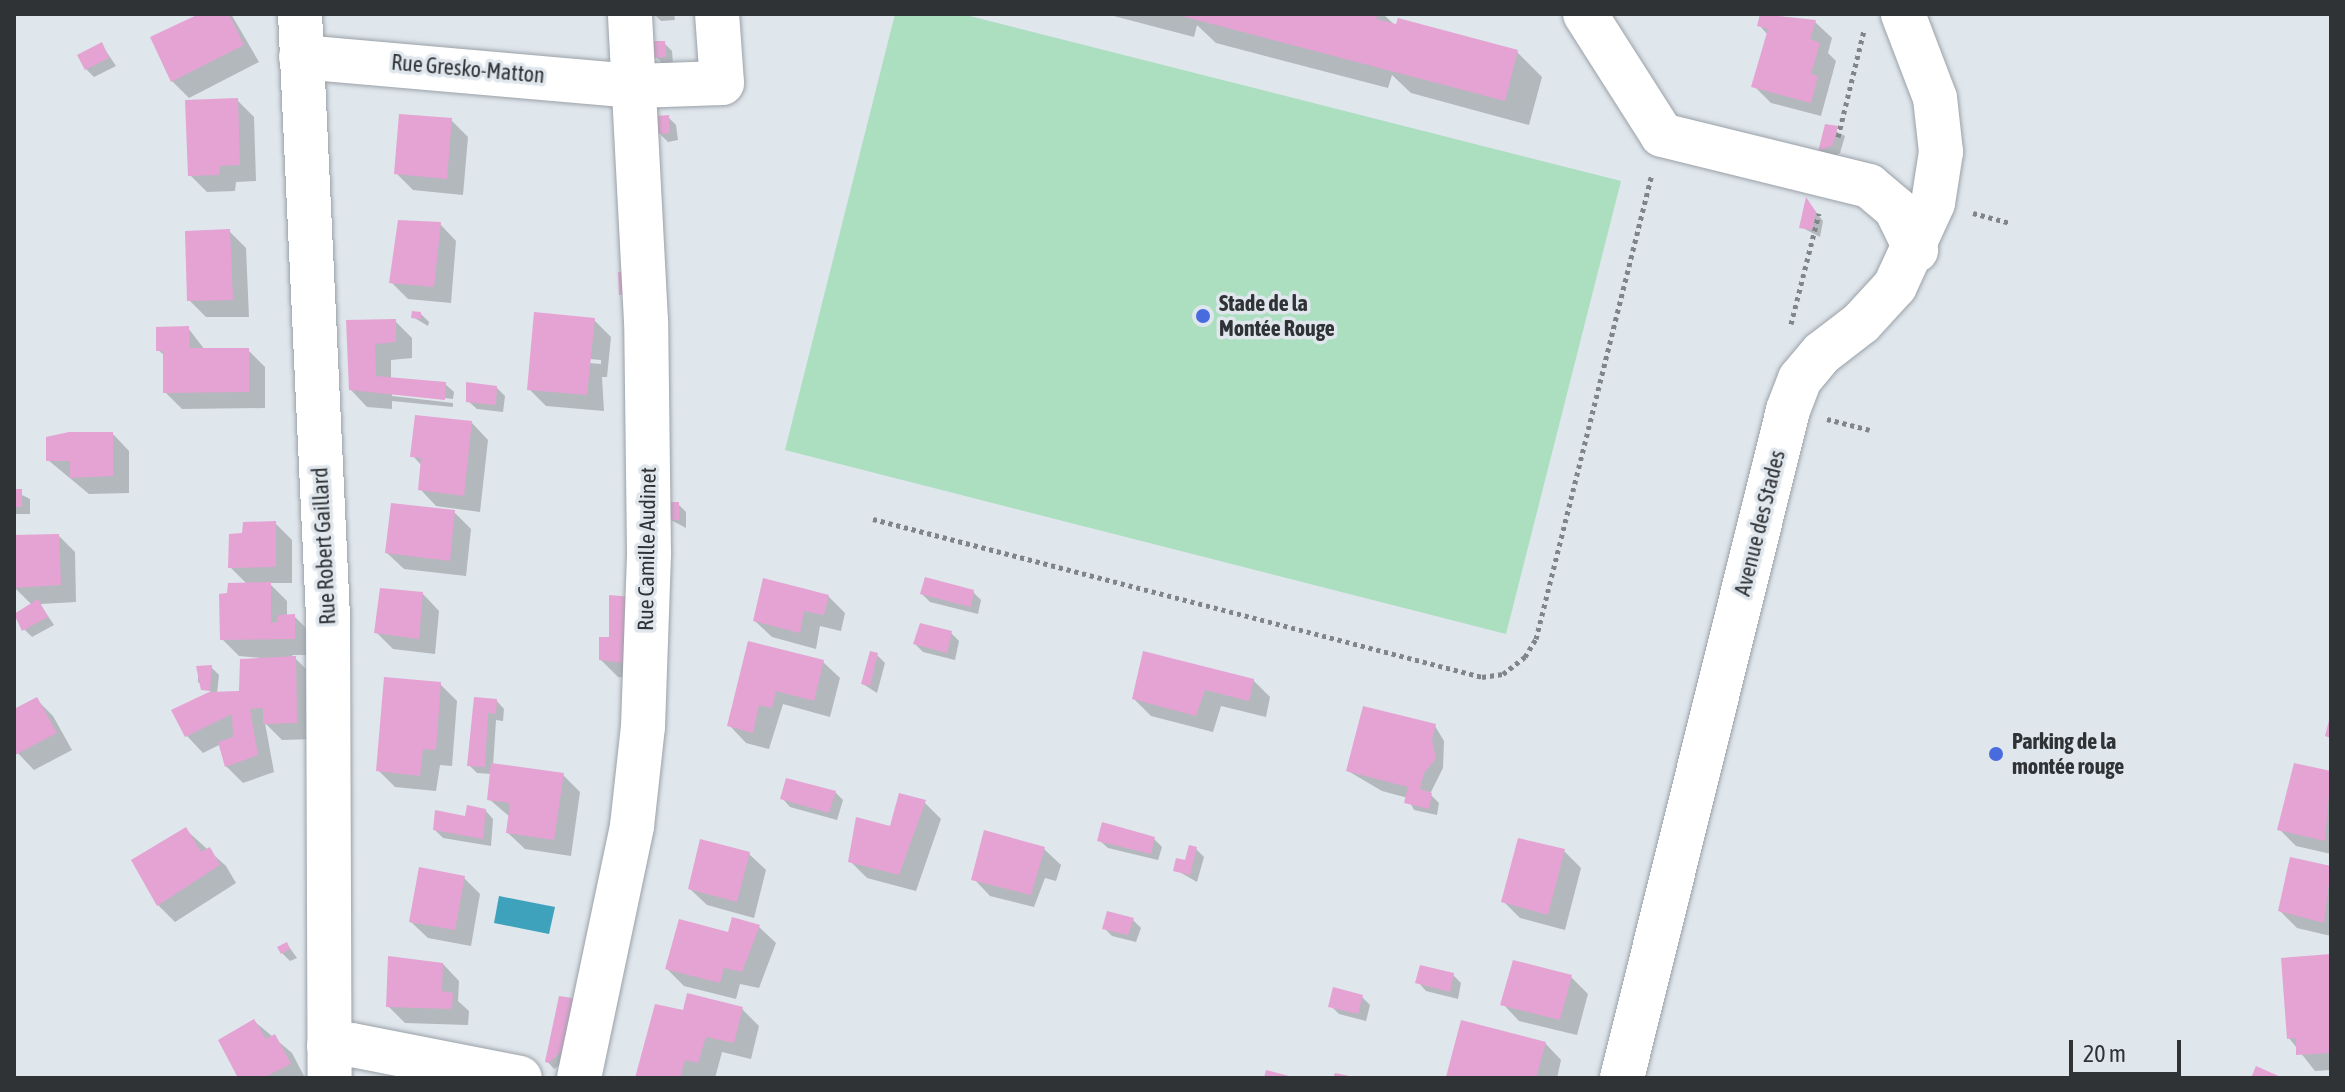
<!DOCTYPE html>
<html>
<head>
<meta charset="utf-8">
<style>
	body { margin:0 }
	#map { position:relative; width:2345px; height:1092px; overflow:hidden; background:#dfe6ec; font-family:"Asap Condensed",sans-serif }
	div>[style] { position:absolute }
	.green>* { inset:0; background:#acdec0 }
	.water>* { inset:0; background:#3ea2bd }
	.shadow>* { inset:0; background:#0003 }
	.building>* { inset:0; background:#e5a3d4 }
	.path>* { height:5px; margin-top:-2.5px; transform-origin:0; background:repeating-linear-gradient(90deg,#808589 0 4px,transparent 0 8px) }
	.roads { filter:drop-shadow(0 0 2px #9aa1a7) drop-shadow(0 0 2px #9aa1a7) }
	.minor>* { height:44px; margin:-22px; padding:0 22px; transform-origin:22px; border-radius:22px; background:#fff }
	.dots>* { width:22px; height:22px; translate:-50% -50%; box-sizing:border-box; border:4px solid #dfe6ec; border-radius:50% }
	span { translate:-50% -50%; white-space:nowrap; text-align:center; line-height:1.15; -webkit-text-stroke:7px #dfe6ec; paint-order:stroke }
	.street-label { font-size:22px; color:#303336 }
	.poi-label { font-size:22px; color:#303336; font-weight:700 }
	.left { translate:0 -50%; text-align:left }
	.frame { position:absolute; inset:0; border:16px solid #303336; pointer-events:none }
	.scale { position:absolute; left:2069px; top:1040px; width:112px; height:36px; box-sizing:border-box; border:4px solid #303336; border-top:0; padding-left:10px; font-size:24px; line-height:28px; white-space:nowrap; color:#303336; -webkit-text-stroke:6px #dfe6ec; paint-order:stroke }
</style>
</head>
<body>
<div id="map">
	<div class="green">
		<div style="clip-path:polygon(895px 14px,962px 14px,1621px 181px,1506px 634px,785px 450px)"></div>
	</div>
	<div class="water">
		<div style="clip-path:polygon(499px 896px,555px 907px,549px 934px,494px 923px)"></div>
	</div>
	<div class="shadow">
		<div style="clip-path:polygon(205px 14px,231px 14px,259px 62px,189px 98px,172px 81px)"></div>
		<div style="clip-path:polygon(654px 14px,674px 14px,675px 20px,661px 21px)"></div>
		<div style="clip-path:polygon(1106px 14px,1383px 14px,1398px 28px,1517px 52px,1542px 77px,1529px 125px,1411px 93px,1392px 75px,1388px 88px,1216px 43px,1197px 25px,1194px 37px)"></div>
		<div style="clip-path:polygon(1762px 14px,1815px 22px,1832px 38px,1828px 53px,1836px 61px,1821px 116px,1771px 103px,1754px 86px,1768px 35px,1759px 25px)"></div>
		<div style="clip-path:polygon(664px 43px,672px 51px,673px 64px,664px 65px,656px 57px)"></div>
		<div style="clip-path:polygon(102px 45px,116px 66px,94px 77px,86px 69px)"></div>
		<div style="clip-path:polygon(237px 100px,254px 117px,256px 181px,236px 182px,235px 191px,207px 192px,190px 175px)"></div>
		<div style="clip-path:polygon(668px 117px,676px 125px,678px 140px,668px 142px,660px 134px)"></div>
		<div style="clip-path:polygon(451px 120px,468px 137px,463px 195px,413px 190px,396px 173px)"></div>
		<div style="clip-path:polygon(1826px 126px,1845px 136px,1840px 153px,1828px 159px,1820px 151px)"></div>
		<div style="clip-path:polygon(1807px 201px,1823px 221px,1820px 237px,1801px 227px)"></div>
		<div style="clip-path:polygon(440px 224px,456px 241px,451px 303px,408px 299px,391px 282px)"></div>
		<div style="clip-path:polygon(229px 231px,246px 248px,249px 317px,206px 317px,189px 300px)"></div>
		<div style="clip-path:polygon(420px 313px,429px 322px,428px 326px,413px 317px)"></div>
		<div style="clip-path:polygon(evenodd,594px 320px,611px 337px,607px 377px,602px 377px,604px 411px,546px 406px,529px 389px,594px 320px,578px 358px,601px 360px,601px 364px,578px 362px,578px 358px)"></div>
		<div style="clip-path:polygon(395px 321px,412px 338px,412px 358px,391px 360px,391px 379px,445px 384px,454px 392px,453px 399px,392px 392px,392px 396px,453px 403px,453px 407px,392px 401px,392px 409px,367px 407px,351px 390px,348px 322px)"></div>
		<div style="clip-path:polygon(188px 328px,205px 350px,248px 350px,265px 367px,265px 408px,182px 409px,165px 392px,165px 356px,158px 350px)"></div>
		<div style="clip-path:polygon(497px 388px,505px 396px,503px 412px,477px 409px,468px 401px)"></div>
		<div style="clip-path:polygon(472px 423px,488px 440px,480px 512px,436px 506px,420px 489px,422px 466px,413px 456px)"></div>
		<div style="clip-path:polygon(113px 434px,129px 451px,129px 493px,89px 494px,48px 460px)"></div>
		<div style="clip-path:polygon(14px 491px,30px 499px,30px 514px,14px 514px)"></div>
		<div style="clip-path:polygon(678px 504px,686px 512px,686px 528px,671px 520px)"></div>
		<div style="clip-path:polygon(454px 512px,471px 529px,466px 576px,404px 569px,387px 553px)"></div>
		<div style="clip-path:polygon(275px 523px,292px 540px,292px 583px,269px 583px,287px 601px,287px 617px,294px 616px,311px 633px,311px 655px,292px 655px,312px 675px,313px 739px,282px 740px,265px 723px,274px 772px,243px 783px,226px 766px,221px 744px,203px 753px,187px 736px,212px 693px,198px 682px,198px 668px,211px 667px,219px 675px,217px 694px,241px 692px,272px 659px,239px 656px,222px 639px,247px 584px,230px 567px,244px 535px)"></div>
		<div style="clip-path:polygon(59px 536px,75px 552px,76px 602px,40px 604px,54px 625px,32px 637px,24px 629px,32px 605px,15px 588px,14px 537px)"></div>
		<div style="clip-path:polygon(973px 592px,981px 600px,978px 614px,930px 602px,922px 594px)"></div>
		<div style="clip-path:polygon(423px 594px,439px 611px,435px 654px,393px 649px,376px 632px)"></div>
		<div style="clip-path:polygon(828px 596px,845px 613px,841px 631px,820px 626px,816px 649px,772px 637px,755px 621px)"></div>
		<div style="clip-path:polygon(951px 633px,959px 641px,955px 660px,923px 652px,915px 644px)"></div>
		<div style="clip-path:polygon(611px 639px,648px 680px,618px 677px,601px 660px)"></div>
		<div style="clip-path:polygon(749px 643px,823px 662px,840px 678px,830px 717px,783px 704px,769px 749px,746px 743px,730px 726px)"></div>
		<div style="clip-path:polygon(877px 655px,885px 663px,877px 693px,863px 684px)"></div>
		<div style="clip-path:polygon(1253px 680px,1270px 697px,1266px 717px,1221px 706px,1213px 732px,1151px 716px,1134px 699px)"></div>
		<div style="clip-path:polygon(440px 684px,457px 701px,452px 766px,440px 765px,436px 791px,395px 787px,378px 770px)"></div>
		<div style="clip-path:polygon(36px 699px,53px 716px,72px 750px,34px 770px,14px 749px,14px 711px)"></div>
		<div style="clip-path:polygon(476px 699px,496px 700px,504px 709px,503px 721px,496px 720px,493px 766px,563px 775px,580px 792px,571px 856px,525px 849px,508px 833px,510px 817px,489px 799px,492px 774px,477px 773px,469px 765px)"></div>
		<div style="clip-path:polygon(1435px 726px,1444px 741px,1443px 768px,1430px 794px,1439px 803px,1437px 815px,1414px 810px,1408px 798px,1382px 791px,1348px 771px)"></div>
		<div style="clip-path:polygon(2295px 765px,2331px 773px,2331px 854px,2296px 846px,2279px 829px)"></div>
		<div style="clip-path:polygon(835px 792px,843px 800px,837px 820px,790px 807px,782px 798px)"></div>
		<div style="clip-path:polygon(924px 802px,941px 819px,916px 891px,867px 878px,850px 861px)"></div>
		<div style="clip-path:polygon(485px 810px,493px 819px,491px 846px,443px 838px,435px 830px)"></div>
		<div style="clip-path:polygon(185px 829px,226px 866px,236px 883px,175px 922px,158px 905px)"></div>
		<div style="clip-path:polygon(1153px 838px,1162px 847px,1158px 860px,1108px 848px,1099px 840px)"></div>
		<div style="clip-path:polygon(1044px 849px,1061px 865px,1056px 881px,1045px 878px,1034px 907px,990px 896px,974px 879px)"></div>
		<div style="clip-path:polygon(1196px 849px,1204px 857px,1197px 882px,1176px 870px)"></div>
		<div style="clip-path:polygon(1564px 851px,1581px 868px,1565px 930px,1520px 918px,1503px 901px)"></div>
		<div style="clip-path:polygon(749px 854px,766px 870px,754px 918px,707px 905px,690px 889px)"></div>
		<div style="clip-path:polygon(2292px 859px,2331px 868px,2331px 936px,2297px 928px,2280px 911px)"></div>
		<div style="clip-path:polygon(464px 878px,480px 894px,471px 946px,428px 938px,411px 922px)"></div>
		<div style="clip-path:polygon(733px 920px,759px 927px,776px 943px,759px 988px,740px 984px,736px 999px,684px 986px,667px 969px,729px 934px)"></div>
		<div style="clip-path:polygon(1133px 920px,1141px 928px,1136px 942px,1112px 936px,1104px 928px)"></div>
		<div style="clip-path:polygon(287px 944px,297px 958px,290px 961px,282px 953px)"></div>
		<div style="clip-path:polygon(2331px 956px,2331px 1070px,2315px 1071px,2289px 1038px)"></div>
		<div style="clip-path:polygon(390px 958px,443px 964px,459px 981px,458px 1001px,469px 1011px,468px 1025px,405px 1023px,388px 1006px)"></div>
		<div style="clip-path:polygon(1453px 975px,1461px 983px,1458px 999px,1426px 991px,1418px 982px)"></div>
		<div style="clip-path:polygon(1571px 977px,1588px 994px,1577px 1035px,1519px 1021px,1503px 1004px)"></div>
		<div style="clip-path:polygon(1362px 997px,1370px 1005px,1366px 1021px,1339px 1014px,1331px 1006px)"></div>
		<div style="clip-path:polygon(587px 1009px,576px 1052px,554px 1069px,547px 1061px)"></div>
		<div style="clip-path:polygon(742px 1009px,759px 1026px,751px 1059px,722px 1052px,715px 1078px,638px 1078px,685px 1012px)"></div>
		<div style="clip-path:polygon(254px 1021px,292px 1053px,305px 1078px,240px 1078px)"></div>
		<div style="clip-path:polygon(1545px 1043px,1561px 1060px,1557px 1078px,1448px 1077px)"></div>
	</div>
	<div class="building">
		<div style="clip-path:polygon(199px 14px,229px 14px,244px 45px,171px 82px,150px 37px)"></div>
		<div style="clip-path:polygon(1174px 14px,1378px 14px,1376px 19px,1396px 24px,1398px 18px,1518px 50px,1505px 101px)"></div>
		<div style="clip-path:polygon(1760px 14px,1816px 20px,1810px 39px,1820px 43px,1811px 74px,1818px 76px,1811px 103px,1751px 87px,1768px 29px,1757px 26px)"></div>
		<div style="clip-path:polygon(653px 41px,665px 41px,666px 57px,654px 58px)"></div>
		<div style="clip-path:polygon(102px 42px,109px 58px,85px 70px,77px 55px)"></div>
		<div style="clip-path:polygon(238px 98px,240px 165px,220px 166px,219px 175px,188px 176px,185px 100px)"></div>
		<div style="clip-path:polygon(399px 114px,452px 118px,447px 179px,394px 174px)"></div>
		<div style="clip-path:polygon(669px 115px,670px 133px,658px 134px,657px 116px)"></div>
		<div style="clip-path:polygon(1825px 124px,1838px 126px,1833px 145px,1818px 152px)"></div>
		<div style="clip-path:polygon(1806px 197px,1816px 212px,1812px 230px,1799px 228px)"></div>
		<div style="clip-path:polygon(398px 220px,441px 222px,434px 287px,389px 283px)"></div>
		<div style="clip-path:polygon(230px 229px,233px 300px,187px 301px,185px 231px)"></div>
		<div style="clip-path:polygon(633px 271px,634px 294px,619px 295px,618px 272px)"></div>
		<div style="clip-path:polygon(412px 311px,421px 312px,421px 319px,411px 318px)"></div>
		<div style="clip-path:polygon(534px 312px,595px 318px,587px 395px,527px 390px)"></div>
		<div style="clip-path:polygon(396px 319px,396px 342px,375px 344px,376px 376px,446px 382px,445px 400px,349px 390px,346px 320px)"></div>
		<div style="clip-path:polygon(189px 326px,189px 348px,249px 348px,249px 392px,163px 393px,163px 351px,156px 351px,156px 327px)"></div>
		<div style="clip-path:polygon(466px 382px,497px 386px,496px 405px,466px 402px)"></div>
		<div style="clip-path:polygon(415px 415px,472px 421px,464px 496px,418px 490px,421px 458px,410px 457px)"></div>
		<div style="clip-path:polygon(69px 432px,113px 432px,113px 476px,70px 478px,70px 461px,46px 461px,46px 437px)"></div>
		<div style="clip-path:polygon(14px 489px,22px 489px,22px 507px,14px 507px)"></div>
		<div style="clip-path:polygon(670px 502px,679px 502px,679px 520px,669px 520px)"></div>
		<div style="clip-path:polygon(391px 503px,455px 510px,450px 561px,385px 553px)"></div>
		<div style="clip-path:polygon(276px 521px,276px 567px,228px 568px,229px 534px,242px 533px,243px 522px)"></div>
		<div style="clip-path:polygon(59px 534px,61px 585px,14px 588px,14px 535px)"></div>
		<div style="clip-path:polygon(925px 577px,974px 590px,971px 607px,920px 594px)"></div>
		<div style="clip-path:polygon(763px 578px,829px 595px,824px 615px,804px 611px,800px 633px,753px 621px)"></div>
		<div style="clip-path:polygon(271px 582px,271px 623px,277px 622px,278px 615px,295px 614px,295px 639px,220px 640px,219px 594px,227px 593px,228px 583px)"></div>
		<div style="clip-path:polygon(380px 588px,423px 592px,419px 639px,374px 633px)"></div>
		<div style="clip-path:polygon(609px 595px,632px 597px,632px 664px,599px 660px,599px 637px,609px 637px)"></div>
		<div style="clip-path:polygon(38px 599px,48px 617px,22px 631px,14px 614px)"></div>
		<div style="clip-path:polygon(920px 623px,952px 631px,947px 653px,913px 644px)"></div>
		<div style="clip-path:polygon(748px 641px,824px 660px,814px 701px,776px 691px,772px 708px,759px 705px,753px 733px,727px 726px)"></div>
		<div style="clip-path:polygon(870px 651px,878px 653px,870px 686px,861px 684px)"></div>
		<div style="clip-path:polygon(1143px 651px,1254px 679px,1249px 701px,1205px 690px,1196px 716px,1132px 699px)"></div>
		<div style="clip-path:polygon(296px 656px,297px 723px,263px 724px,263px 708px,250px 709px,258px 755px,225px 767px,218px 742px,233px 737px,232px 714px,185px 737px,171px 710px,209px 692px,239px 691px,240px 659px)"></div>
		<div style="clip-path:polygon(212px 665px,210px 691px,201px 690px,196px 666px)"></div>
		<div style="clip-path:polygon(384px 677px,441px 682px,436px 750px,423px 749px,420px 776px,376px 771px)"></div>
		<div style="clip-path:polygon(37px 697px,57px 733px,15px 755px,14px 709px)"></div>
		<div style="clip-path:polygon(474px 697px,497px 699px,496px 714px,488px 713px,485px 767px,467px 766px)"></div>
		<div style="clip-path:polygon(1363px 706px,1436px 724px,1432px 740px,1436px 759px,1424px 773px,1420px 789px,1432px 793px,1429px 809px,1404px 803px,1408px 787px,1346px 771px)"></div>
		<div style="clip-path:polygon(2330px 717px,2331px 717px,2331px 738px,2325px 736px)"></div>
		<div style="clip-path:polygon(491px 763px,564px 773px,554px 840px,506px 833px,510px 803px,487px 800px)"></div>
		<div style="clip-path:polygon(2294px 763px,2331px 771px,2325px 841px,2277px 830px)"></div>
		<div style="clip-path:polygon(786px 778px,836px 791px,829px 813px,780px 799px)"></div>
		<div style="clip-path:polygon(899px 793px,926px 800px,899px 875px,848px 862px,856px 817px,890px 826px)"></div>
		<div style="clip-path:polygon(467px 805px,486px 809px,483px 839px,433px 830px,435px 810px,465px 816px)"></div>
		<div style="clip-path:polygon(1102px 822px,1155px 837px,1151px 854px,1097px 841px)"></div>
		<div style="clip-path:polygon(186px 827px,201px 852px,210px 847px,220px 865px,157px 906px,131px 860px)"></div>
		<div style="clip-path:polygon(984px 830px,1045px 847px,1031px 895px,971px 880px)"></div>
		<div style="clip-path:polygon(1518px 838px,1565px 849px,1548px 915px,1501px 902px)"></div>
		<div style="clip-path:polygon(700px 839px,750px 852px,737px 902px,688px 889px)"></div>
		<div style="clip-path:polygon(1189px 845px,1197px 847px,1190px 875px,1173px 871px,1176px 858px,1185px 860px)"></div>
		<div style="clip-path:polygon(2290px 857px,2331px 866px,2324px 923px,2278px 911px)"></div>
		<div style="clip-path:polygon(419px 867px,465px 876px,455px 930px,409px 922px)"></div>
		<div style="clip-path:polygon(1107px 911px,1134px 918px,1128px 935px,1102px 929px)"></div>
		<div style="clip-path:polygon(732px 917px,760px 925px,742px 972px,724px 968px,720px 983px,665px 969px,679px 919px,728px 932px)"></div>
		<div style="clip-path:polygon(287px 942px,290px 949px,281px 954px,277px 947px)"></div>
		<div style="clip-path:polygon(2331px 954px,2331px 1053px,2296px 1055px,2296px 1038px,2287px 1039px,2281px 958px)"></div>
		<div style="clip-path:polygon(388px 956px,443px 963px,442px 991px,453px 993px,452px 1009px,386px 1007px)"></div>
		<div style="clip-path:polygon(1513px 960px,1572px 975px,1560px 1020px,1500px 1005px)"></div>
		<div style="clip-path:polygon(1420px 965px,1454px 973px,1450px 992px,1415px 983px)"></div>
		<div style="clip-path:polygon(1333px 987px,1363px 995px,1358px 1014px,1328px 1007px)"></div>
		<div style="clip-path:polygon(687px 993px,743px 1007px,734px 1043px,706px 1037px,698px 1063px,685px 1060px,680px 1078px,635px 1078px,655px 1004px,683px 1010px)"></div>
		<div style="clip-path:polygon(559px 996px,579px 999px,569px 1044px,549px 1063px,545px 1062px)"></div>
		<div style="clip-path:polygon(254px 1019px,266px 1039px,275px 1034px,291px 1064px,263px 1078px,238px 1078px,218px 1040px)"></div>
		<div style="clip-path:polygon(1461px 1020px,1546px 1042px,1536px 1078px,1446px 1077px)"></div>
		<div style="clip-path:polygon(2256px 1066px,2283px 1078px,2251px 1078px)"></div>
		<div style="clip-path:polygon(1266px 1070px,1293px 1077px,1293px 1078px,1264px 1078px)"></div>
		<div style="clip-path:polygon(1335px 1073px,1354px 1077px,1353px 1078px,1333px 1078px)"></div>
	</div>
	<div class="path">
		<div style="left:1838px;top:137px;width:110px;rotate:-76.3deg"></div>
		<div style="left:1973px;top:213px;width:38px;rotate:15deg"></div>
		<div style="left:1791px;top:324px;width:114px;rotate:-75.8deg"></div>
		<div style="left:1827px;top:419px;width:44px;rotate:14.3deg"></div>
		<div style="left:873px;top:519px;width:629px;rotate:14.54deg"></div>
		<div style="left:1482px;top:677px;width:21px;rotate:-8deg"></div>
		<div style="left:1503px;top:674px;width:28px;rotate:-38deg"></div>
		<div style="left:1525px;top:657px;width:21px;rotate:-59deg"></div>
		<div style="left:1536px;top:639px;width:479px;rotate:-76deg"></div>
	</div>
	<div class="roads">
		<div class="minor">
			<div style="left:300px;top:14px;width:604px;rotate:87.34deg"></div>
			<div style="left:328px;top:617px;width:461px;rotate:89.8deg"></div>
			<div style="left:1585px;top:14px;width:143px;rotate:57.5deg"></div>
			<div style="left:1662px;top:135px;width:213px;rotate:13.8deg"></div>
			<div style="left:1869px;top:186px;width:35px;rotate:40deg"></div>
			<div style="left:1896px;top:209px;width:46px;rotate:64deg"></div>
			<div style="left:301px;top:57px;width:335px;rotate:5deg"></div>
			<div style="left:635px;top:86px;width:87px;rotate:-2deg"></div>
			<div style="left:722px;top:83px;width:69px;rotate:-94.1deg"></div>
			<div style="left:329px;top:1046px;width:23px;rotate:-2deg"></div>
			<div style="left:352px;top:1045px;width:171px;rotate:11.1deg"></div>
			<div style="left:579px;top:1078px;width:258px;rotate:-78.1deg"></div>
			<div style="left:632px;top:826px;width:100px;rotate:-83.7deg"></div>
			<div style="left:643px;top:727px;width:174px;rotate:-88deg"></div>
			<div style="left:649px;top:553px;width:232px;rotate:-90.7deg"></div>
			<div style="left:646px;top:321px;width:307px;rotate:-93deg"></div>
			<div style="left:1622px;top:1078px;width:688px;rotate:-76.04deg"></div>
			<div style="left:1788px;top:410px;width:33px;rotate:-69deg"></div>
			<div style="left:1800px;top:379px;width:34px;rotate:-50deg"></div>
			<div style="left:1822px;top:353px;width:49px;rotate:-37.6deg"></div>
			<div style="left:1861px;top:323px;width:50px;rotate:-47.4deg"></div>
			<div style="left:1895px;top:286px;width:91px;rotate:-65.4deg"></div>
			<div style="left:1933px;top:203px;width:52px;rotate:-81.1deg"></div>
			<div style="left:1941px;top:152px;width:54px;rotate:-96.3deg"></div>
			<div style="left:1935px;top:98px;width:90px;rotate:-110.9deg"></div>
		</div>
	</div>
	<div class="dots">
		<div style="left:1203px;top:316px;background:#486bde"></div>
		<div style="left:1996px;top:754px;background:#486bde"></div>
	</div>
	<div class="street-label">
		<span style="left:468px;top:69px;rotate:5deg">Rue Gresko-Matton</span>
		<span style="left:1760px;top:523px;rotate:-76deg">Avenue des Stades</span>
		<span style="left:324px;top:546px;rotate:-93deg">Rue Robert Gaillard</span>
		<span style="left:647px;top:549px;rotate:-89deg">Rue Camille Audinet</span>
	</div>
	<div class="poi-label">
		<span class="left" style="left:1219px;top:316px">Stade de la<br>Montée Rouge</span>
		<span class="left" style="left:2012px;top:754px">Parking de la<br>montée rouge</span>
	</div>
	<div class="frame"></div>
	<div class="scale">20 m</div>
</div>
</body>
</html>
